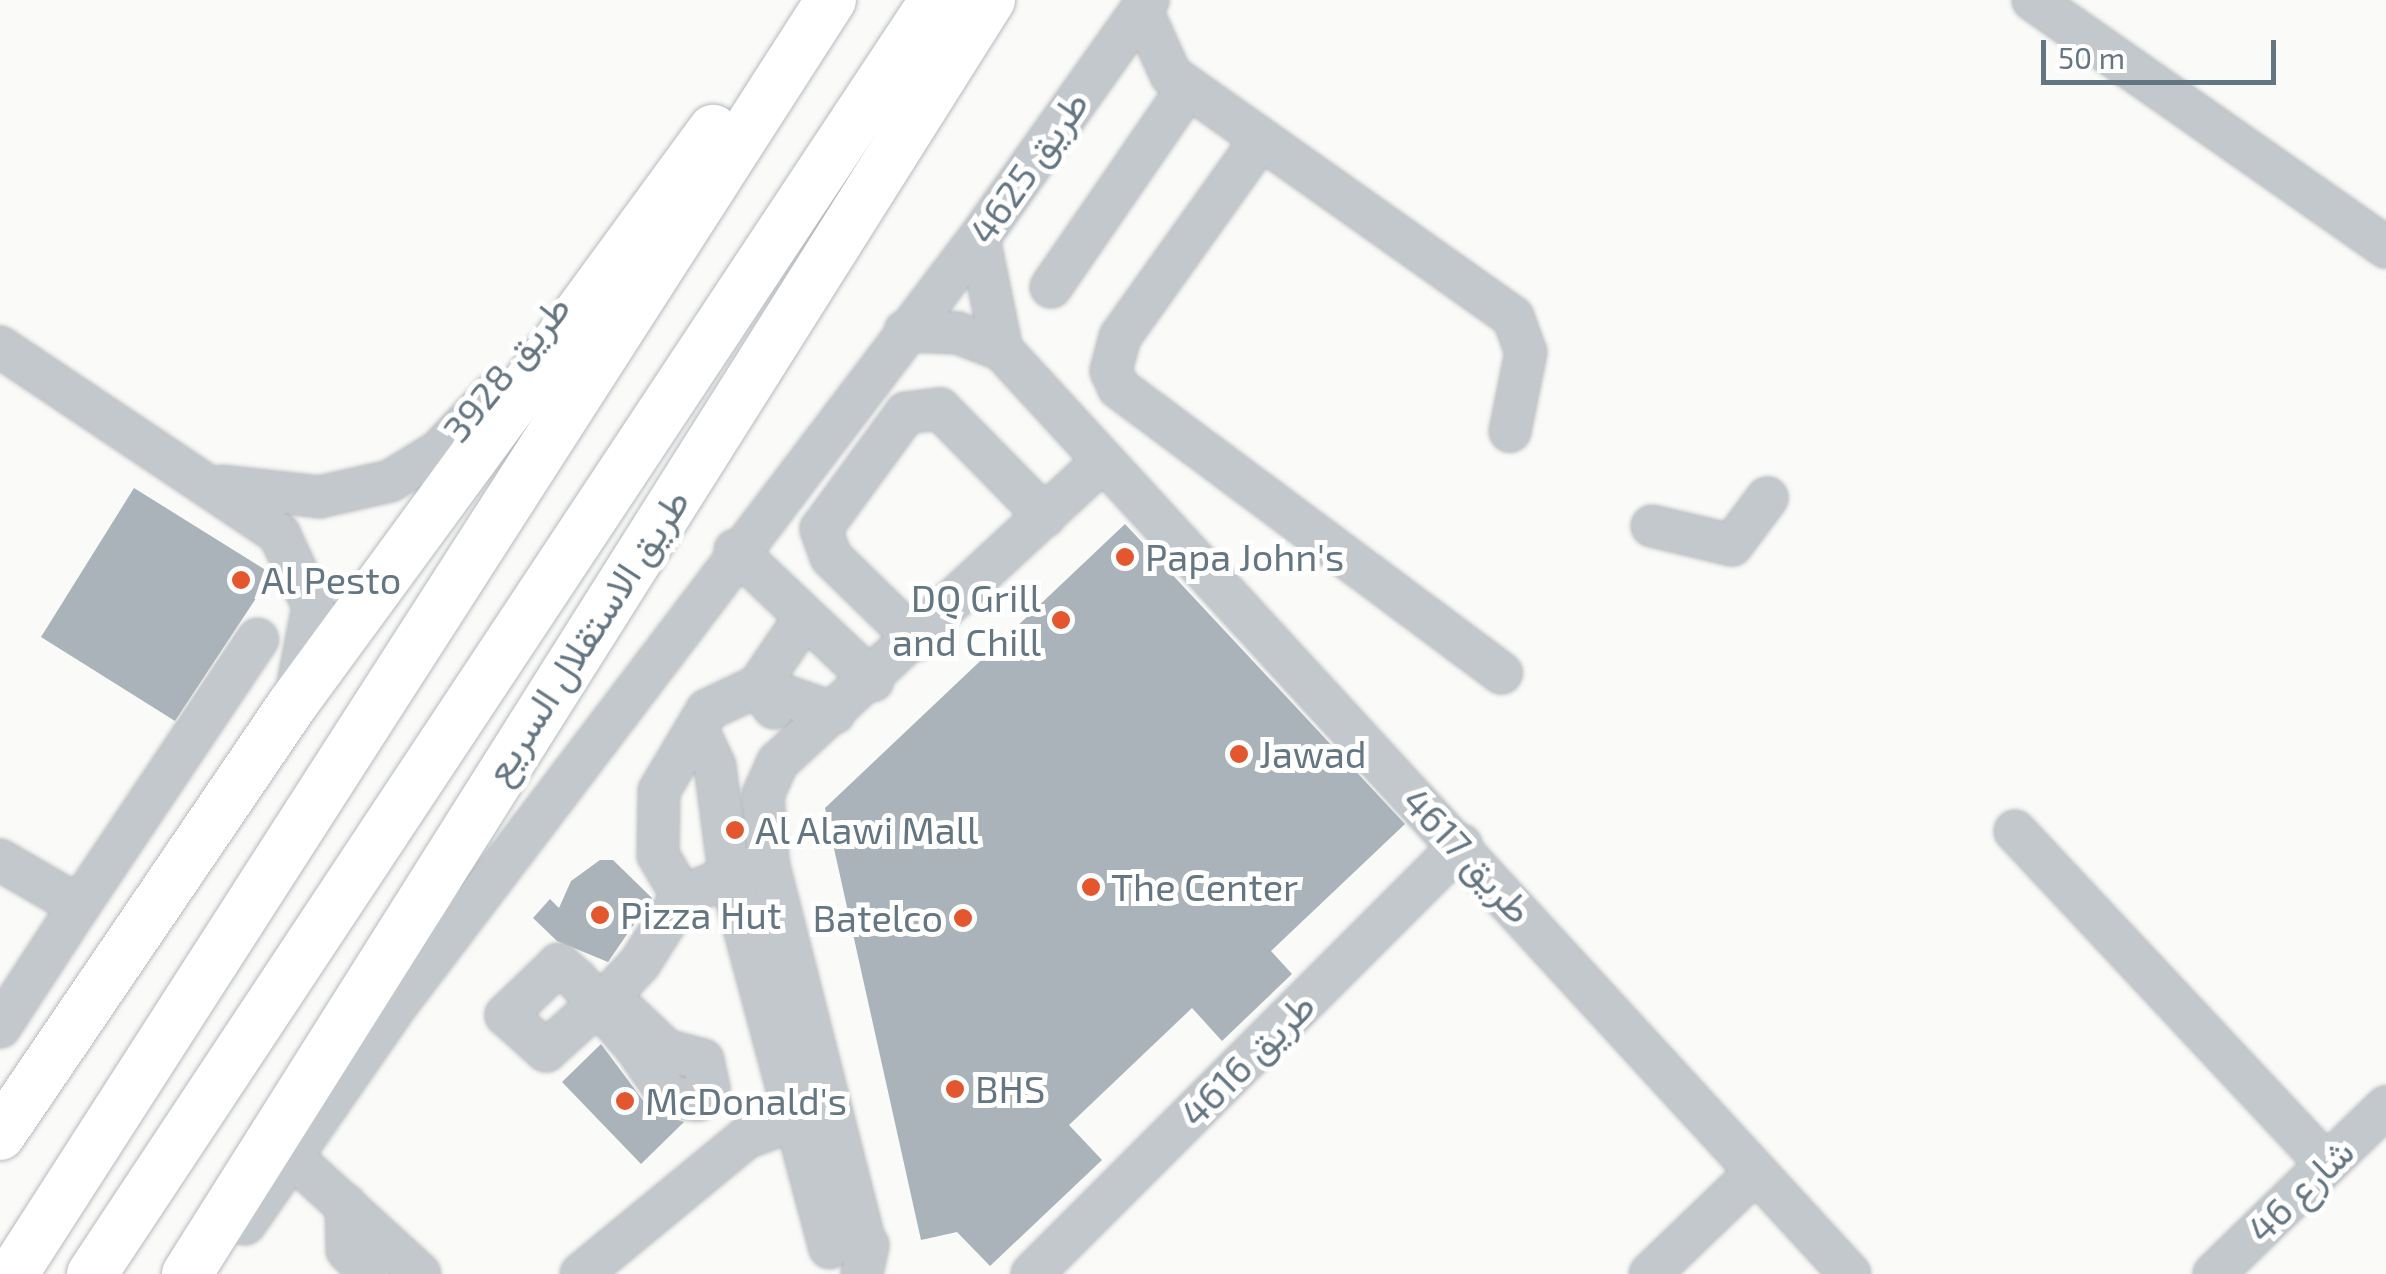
<!DOCTYPE html>
<html>
<head>
<meta charset="utf-8">
<style>
	body { margin:0 }
	#map { position:relative; width:2386px; height:1274px; overflow:hidden; background:#fafaf8; font-family:"Exo 2",Vazirmatn,sans-serif }
	div>[style] { position:absolute }
	.building>* { inset:0; background:#aab3b9 }
	.roads { filter:drop-shadow(0 0 2px #b5babe) drop-shadow(0 0 2px #b5babe) }
	.minor>* { height:40px; margin:-20px; padding:0 20px; transform-origin:20px; border-radius:20px; background:#c3c8cc }
	.major>* { height:50px; margin:-25px; padding:0 25px; transform-origin:25px; border-radius:25px; background:#fff }
	.dots>* { width:28px; height:28px; translate:-50% -50%; box-sizing:border-box; border:5px solid #fff; border-radius:50% }
	span { translate:-50% -50%; white-space:nowrap; text-align:center; line-height:1.15; -webkit-text-stroke:10px #fff; paint-order:stroke }
	.street-label { font-size:38px; color:#657683 }
	.poi-label { font-size:38px; color:#657683 }
	.left { translate:0 -50%; text-align:left }
	.right { translate:-100% -50%; text-align:right }
	.scale { position:absolute; left:2041px; top:40px; width:235px; height:45px; box-sizing:border-box; border:5px solid #657683; border-top:0; padding-left:12px; font-size:30px; line-height:35px; white-space:nowrap; color:#657683; -webkit-text-stroke:8px #fff; paint-order:stroke }
</style>
</head>
<body>
<div id="map">
	<div class="building">
		<div style="clip-path:polygon(134px 488px,272px 574px,175px 721px,41px 637px)"></div>
		<div style="clip-path:polygon(1125px 524px,1405px 824px,1271px 951px,1292px 974px,1222px 1041px,1192px 1008px,1069px 1125px,1102px 1160px,990px 1266px,957px 1232px,921px 1240px,825px 808px)"></div>
		<div style="clip-path:polygon(600px 860px,613px 860px,652px 898px,608px 962px,557px 941px,533px 918px,550px 899px,559px 908px,571px 881px)"></div>
		<div style="clip-path:polygon(601px 1044px,651px 1111px,684px 1122px,641px 1164px,562px 1082px)"></div>
	</div>
	<div class="roads">
		<div class="minor">
			<div style="left:2033px;top:0;width:431px;rotate:35deg"></div>
			<div style="left:1141px;top:9px;width:72px;rotate:65.6deg"></div>
			<div style="left:1171px;top:75px;width:419px;rotate:35.3deg"></div>
			<div style="left:1513px;top:317px;width:37px;rotate:70deg"></div>
			<div style="left:1526px;top:352px;width:81px;rotate:101.4deg"></div>
			<div style="left:1259px;top:142px;width:239px;rotate:125.5deg"></div>
			<div style="left:1120px;top:337px;width:35px;rotate:105deg"></div>
			<div style="left:1111px;top:371px;width:19px;rotate:65deg"></div>
			<div style="left:1119px;top:388px;width:477px;rotate:36.7deg"></div>
			<div style="left:979px;top:238px;width:114px;rotate:78.4deg"></div>
			<div style="left:1051px;top:287px;width:242px;rotate:-55.5deg"></div>
			<div style="left:905px;top:331px;width:53px;rotate:2.2deg"></div>
			<div style="left:958px;top:333px;width:47px;rotate:21.1deg"></div>
			<div style="left:1002px;top:350px;width:1254px;rotate:47.46deg"></div>
			<div style="left:0;top:347px;width:336px;rotate:33.8deg"></div>
			<div style="left:279px;top:534px;width:80px;rotate:64.7deg"></div>
			<div style="left:313px;top:606px;width:84px;rotate:101deg"></div>
			<div style="left:223px;top:486px;width:97px;rotate:6.5deg"></div>
			<div style="left:319px;top:497px;width:73px;rotate:-12.7deg"></div>
			<div style="left:390px;top:481px;width:57px;rotate:-31.5deg"></div>
			<div style="left:439px;top:451px;width:80px;rotate:-46.5deg"></div>
			<div style="left:1652px;top:526px;width:82px;rotate:13.4deg"></div>
			<div style="left:1732px;top:545px;width:59px;rotate:-53.3deg"></div>
			<div style="left:735px;top:550px;width:190px;rotate:43.5deg"></div>
			<div style="left:916px;top:640px;width:119px;rotate:-135.7deg"></div>
			<div style="left:831px;top:557px;width:30px;rotate:-110deg"></div>
			<div style="left:821px;top:529px;width:144px;rotate:-53.8deg"></div>
			<div style="left:906px;top:413px;width:34px;rotate:-7deg"></div>
			<div style="left:940px;top:409px;width:150px;rotate:45.5deg"></div>
			<div style="left:774px;top:708px;width:27px;rotate:-126deg"></div>
			<div style="left:758px;top:686px;width:83px;rotate:-55.7deg"></div>
			<div style="left:698px;top:730px;width:40px;rotate:65deg"></div>
			<div style="left:715px;top:766px;width:107px;rotate:82.5deg"></div>
			<div style="left:729px;top:872px;width:389px;rotate:75deg"></div>
			<div style="left:2015px;top:831px;width:456px;rotate:46.9deg"></div>
			<div style="left:0;top:860px;width:91px;rotate:30.2deg"></div>
			<div style="left:79px;top:906px;width:321px;rotate:-56.2deg"></div>
			<div style="left:682px;top:896px;width:48px;rotate:-120.3deg"></div>
			<div style="left:658px;top:855px;width:64px;rotate:-89.1deg"></div>
			<div style="left:659px;top:791px;width:94px;rotate:-59.3deg"></div>
			<div style="left:707px;top:710px;width:56px;rotate:-25.2deg"></div>
			<div style="left:758px;top:686px;width:81px;rotate:19.6deg"></div>
			<div style="left:609px;top:996px;width:79px;rotate:43.5deg"></div>
			<div style="left:666px;top:1050px;width:38px;rotate:15deg"></div>
			<div style="left:703px;top:1060px;width:30px;rotate:78deg"></div>
			<div style="left:709px;top:1089px;width:16px;rotate:135deg"></div>
			<div style="left:698px;top:1100px;width:28px;rotate:-174deg"></div>
			<div style="left:670px;top:1097px;width:60px;rotate:-124.8deg"></div>
			<div style="left:636px;top:1048px;width:58px;rotate:-130.8deg"></div>
			<div style="left:598px;top:1004px;width:33px;rotate:-131deg"></div>
			<div style="left:576px;top:979px;width:23px;rotate:-139deg"></div>
			<div style="left:559px;top:964px;width:74px;rotate:136.1deg"></div>
			<div style="left:506px;top:1015px;width:54px;rotate:42deg"></div>
			<div style="left:546px;top:1051px;width:70px;rotate:-42.1deg"></div>
			<div style="left:598px;top:1004px;width:14px;rotate:-36deg"></div>
			<div style="left:609px;top:996px;width:45px;rotate:-46.8deg"></div>
			<div style="left:640px;top:963px;width:79px;rotate:-57.9deg"></div>
			<div style="left:682px;top:896px;width:93px;rotate:-22.1deg"></div>
			<div style="left:0;top:1027px;width:145px;rotate:-56.9deg"></div>
			<div style="left:292px;top:1157px;width:173px;rotate:42.4deg"></div>
			<div style="left:346px;top:1205px;width:45px;rotate:88.7deg"></div>
			<div style="left:347px;top:1250px;width:33px;rotate:46deg"></div>
			<div style="left:245px;top:1224px;width:260px;rotate:-55.3deg"></div>
			<div style="left:393px;top:1010px;width:969px;rotate:-52.8deg"></div>
			<div style="left:979px;top:238px;width:292px;rotate:-54.6deg"></div>
			<div style="left:844px;top:1235px;width:26px;rotate:23deg"></div>
			<div style="left:868px;top:1245px;width:30px;rotate:102deg"></div>
			<div style="left:864px;top:1239px;width:390px;rotate:-104.3deg"></div>
			<div style="left:768px;top:861px;width:66px;rotate:-94.3deg"></div>
			<div style="left:763px;top:795px;width:36px;rotate:-66deg"></div>
			<div style="left:778px;top:762px;width:443px;rotate:-42.8deg"></div>
			<div style="left:581px;top:1274px;width:214px;rotate:-39.5deg"></div>
			<div style="left:746px;top:1138px;width:52px;rotate:-20.2deg"></div>
			<div style="left:1032px;top:1274px;width:607px;rotate:-45deg"></div>
			<div style="left:1650px;top:1274px;width:144px;rotate:-43.9deg"></div>
			<div style="left:2214px;top:1274px;width:240px;rotate:-44.2deg"></div>
		</div>
		<div class="major">
			<div style="left:0;top:1135px;width:520px;rotate:-55.82deg"></div>
			<div style="left:292px;top:705px;width:713px;rotate:-53.79deg"></div>
			<div style="left:13px;top:1274px;width:1514px;rotate:-57.3deg"></div>
			<div style="left:92px;top:1274px;width:1528px;rotate:-56.51deg"></div>
			<div style="left:187px;top:1274px;width:1506px;rotate:-57.78deg"></div>
		</div>
	</div>
	<div class="dots">
		<div style="left:1125px;top:557px;background:#e4572e"></div>
		<div style="left:241px;top:580px;background:#e4572e"></div>
		<div style="left:1061px;top:620px;background:#e4572e"></div>
		<div style="left:1239px;top:754px;background:#e4572e"></div>
		<div style="left:735px;top:830px;background:#e4572e"></div>
		<div style="left:1091px;top:887px;background:#e4572e"></div>
		<div style="left:600px;top:915px;background:#e4572e"></div>
		<div style="left:963px;top:918px;background:#e4572e"></div>
		<div style="left:955px;top:1089px;background:#e4572e"></div>
		<div style="left:625px;top:1101px;background:#e4572e"></div>
	</div>
	<div class="street-label">
		<span style="left:1028px;top:167px;rotate:-55deg">طريق 4625</span>
		<span style="left:506px;top:368px;rotate:-51deg">طريق 3928</span>
		<span style="left:586px;top:636px;rotate:-57deg">طريق الاستقلال السريع</span>
		<span style="left:1468px;top:855px;rotate:47deg">طريق 4617</span>
		<span style="left:1247px;top:1059px;rotate:-45deg">طريق 4616</span>
		<span style="left:2300px;top:1190px;rotate:-44deg">شارع 46</span>
	</div>
	<div class="poi-label">
		<span class="left" style="left:1145px;top:557px">Papa John's</span>
		<span class="left" style="left:261px;top:580px">Al Pesto</span>
		<span class="right" style="left:1041px;top:620px">DQ Grill<br>and Chill</span>
		<span class="left" style="left:1259px;top:754px">Jawad</span>
		<span class="left" style="left:755px;top:830px">Al Alawi Mall</span>
		<span class="left" style="left:1111px;top:887px">The Center</span>
		<span class="left" style="left:620px;top:915px">Pizza Hut</span>
		<span class="right" style="left:943px;top:918px">Batelco</span>
		<span class="left" style="left:975px;top:1089px">BHS</span>
		<span class="left" style="left:645px;top:1101px">McDonald's</span>
	</div>
	<div class="scale">50 m</div>
</div>
</body>
</html>
